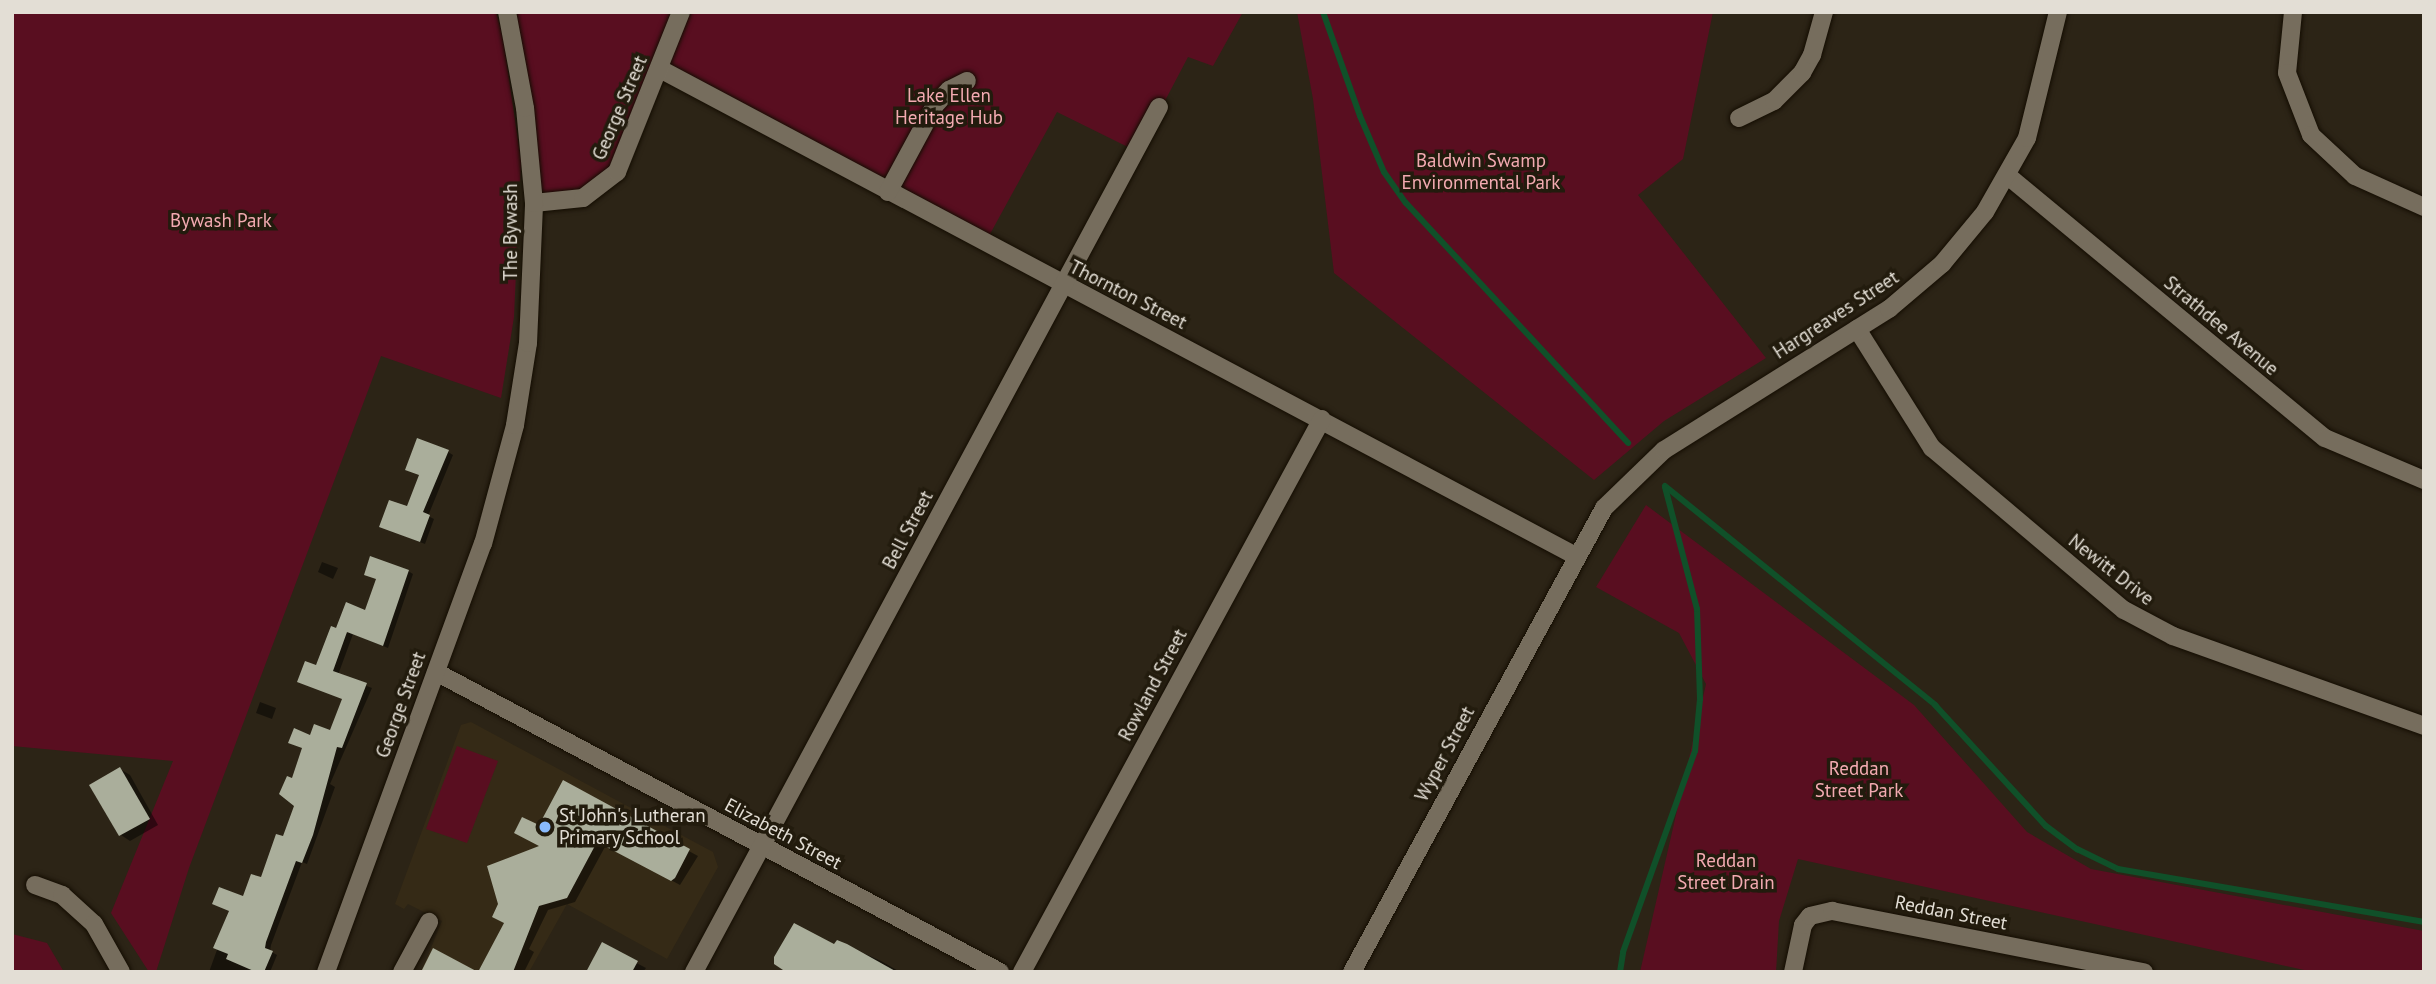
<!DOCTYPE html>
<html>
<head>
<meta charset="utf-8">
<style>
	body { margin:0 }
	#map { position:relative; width:2436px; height:984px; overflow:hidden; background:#2c2416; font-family:"PT Sans",sans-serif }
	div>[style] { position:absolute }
	.built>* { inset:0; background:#352a16 }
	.green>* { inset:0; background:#590e20 }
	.shadow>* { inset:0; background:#0007 }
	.stream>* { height:6px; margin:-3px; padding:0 3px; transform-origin:3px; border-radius:3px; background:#105029 }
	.building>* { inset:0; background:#aaae9b }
	.roads { filter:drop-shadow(0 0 2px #140d02) drop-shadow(0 0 2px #140d02) }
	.minor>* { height:18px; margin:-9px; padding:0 9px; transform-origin:9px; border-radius:9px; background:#766d5d }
	.dots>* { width:19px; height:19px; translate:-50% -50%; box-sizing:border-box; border:4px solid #221b0d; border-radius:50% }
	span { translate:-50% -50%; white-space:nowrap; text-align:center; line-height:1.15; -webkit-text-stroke:7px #221b0d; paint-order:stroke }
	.park-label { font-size:19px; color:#f3aab1 }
	.street-label { font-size:19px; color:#e3ded5 }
	.poi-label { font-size:19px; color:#e3ded5 }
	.left { translate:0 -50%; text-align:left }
	.frame { position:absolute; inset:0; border:14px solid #e3ded5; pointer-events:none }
</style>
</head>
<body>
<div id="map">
	<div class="built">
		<div style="clip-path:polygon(471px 722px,713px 852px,718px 867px,667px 959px,567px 904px,529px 972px,421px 972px,442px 921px,408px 904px,404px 909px,395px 904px,461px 725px)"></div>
	</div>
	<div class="green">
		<div style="clip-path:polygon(12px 12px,496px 12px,503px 38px,521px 161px,514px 317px,501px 398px,381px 356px,189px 868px,156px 972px,149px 972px,111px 913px,173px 761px,12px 746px)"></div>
		<div style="clip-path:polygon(508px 12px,1243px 12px,1213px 66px,1188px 57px,1138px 152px,1057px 112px,984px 245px,662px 72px,610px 184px,536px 205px)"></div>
		<div style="clip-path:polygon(1297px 12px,1713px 12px,1683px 159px,1638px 195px,1766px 358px,1664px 421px,1594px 480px,1334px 273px,1313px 99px)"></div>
		<div style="clip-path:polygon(1646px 505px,1914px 705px,2027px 832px,2091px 869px,2424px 931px,2424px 972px,2313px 972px,1798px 859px,1779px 921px,1776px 972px,1640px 972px,1706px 684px,1679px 633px,1596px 587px)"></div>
		<div style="clip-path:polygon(457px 746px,498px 761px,467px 843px,426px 829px)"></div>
		<div style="clip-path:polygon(12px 934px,47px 943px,64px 972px,12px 972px)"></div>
	</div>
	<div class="shadow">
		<div style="clip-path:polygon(448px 452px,453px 455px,428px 516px,434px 519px,425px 544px,387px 529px,408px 509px)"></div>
		<div style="clip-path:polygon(322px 562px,338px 568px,333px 579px,318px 572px)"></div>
		<div style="clip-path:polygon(408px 571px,413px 574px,388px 648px,353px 634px,338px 675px,372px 688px,330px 784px,335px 787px,307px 864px,302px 862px,271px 945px,270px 951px,277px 955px,270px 972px,209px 972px,231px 911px,262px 879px,284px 838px,296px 805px,293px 780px,311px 737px,331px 732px,344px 699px,299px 682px)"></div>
		<div style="clip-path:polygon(260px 702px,276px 708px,272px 719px,256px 713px)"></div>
		<div style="clip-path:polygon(120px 769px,130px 775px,158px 825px,130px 841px,121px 835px,92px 785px)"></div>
		<div style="clip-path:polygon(563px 783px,698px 856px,680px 885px,606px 845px,575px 902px,548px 910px,529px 949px,534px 952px,524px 972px,480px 972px,542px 846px,539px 827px)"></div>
		<div style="clip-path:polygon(838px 942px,881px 961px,900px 972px,781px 972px)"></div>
		<div style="clip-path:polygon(602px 945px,646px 968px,643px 972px,587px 972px)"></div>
	</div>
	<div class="stream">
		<div style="left:1323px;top:12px;width:110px;rotate:70.4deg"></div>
		<div style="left:1360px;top:116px;width:61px;rotate:66.8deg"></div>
		<div style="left:1384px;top:172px;width:38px;rotate:55deg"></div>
		<div style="left:1406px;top:203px;width:327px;rotate:47.2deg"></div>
		<div style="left:1665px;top:486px;width:348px;rotate:39deg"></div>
		<div style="left:1935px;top:705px;width:164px;rotate:47.5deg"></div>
		<div style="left:2046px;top:826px;width:39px;rotate:37deg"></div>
		<div style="left:2077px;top:849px;width:46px;rotate:26deg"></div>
		<div style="left:2118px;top:869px;width:311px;rotate:9.8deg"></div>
		<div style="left:1620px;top:972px;width:20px;rotate:-81deg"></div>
		<div style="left:1623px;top:952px;width:214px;rotate:-70.3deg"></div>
		<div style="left:1695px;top:751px;width:52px;rotate:-84.5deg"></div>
		<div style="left:1700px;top:699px;width:90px;rotate:-91.9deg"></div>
		<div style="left:1697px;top:609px;width:126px;rotate:-104.7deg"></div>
	</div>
	<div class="building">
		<div style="clip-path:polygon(417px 438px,449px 450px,423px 512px,430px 515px,420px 542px,379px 527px,389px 500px,407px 506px,419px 475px,405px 470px)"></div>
		<div style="clip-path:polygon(370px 556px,409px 570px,383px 646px,347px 632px,333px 671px,367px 683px,342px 748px,337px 747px,313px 835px,302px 863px,296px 861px,266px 942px,265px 948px,273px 951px,264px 972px,256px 972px,226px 959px,228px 954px,213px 948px,229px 911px,212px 904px,219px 887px,243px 896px,251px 874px,261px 877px,276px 834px,283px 836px,294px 806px,279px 794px,287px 776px,292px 778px,302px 748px,288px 743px,294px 728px,310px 735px,314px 724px,330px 730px,342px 699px,297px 682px,305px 661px,316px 665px,331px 626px,344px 631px,336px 628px,346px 602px,365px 610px,376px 579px,364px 575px)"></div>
		<div style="clip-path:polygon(120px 767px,150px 819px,119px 836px,89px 785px)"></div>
		<div style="clip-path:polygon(563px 780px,690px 849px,675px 878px,671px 881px,597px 842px,567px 898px,539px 906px,513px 972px,421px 972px,433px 948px,478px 972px,504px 923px,492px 917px,498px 904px,487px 866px,539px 846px,514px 833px,522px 817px,539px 825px)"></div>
		<div style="clip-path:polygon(794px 923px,834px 944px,837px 940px,847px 944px,897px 972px,786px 972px,774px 964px,774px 957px)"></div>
		<div style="clip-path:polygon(602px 942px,638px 961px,632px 972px,586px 972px)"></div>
	</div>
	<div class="roads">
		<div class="minor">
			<div style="left:2293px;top:12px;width:61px;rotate:95.6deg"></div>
			<div style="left:2287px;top:73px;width:66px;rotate:68.8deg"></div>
			<div style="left:2311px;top:135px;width:60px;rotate:43deg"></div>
			<div style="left:2355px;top:176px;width:76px;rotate:24.2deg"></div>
			<div style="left:660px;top:69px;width:1037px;rotate:28deg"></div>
			<div style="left:1739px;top:118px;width:39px;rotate:-26deg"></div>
			<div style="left:1774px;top:101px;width:40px;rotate:-45deg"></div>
			<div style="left:1802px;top:73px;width:21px;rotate:-61deg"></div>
			<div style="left:1812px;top:55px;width:45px;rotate:-74.4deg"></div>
			<div style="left:2008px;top:176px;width:411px;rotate:39.6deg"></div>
			<div style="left:2325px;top:438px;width:108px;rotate:23deg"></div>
			<div style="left:888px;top:192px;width:99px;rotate:-61.6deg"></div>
			<div style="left:935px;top:105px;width:21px;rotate:-47deg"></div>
			<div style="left:949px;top:90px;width:20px;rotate:-27deg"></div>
			<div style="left:534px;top:203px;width:49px;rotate:-5.8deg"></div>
			<div style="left:583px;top:198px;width:43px;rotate:-37.4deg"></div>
			<div style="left:617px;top:172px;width:172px;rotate:-68.2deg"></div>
			<div style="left:1857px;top:329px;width:141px;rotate:57.8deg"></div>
			<div style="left:1932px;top:448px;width:251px;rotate:40.2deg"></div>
			<div style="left:2124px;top:610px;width:55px;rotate:28deg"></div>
			<div style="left:2173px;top:636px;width:267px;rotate:19.7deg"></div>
			<div style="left:436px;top:672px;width:639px;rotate:28.01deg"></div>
			<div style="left:35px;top:885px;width:29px;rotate:20deg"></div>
			<div style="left:62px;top:895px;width:43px;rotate:42.2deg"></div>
			<div style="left:94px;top:924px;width:55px;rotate:60.6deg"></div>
			<div style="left:326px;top:972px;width:456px;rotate:-69.9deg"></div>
			<div style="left:483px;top:544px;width:123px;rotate:-74.9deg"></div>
			<div style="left:515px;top:425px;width:83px;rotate:-81deg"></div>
			<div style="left:528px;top:343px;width:140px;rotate:-87.5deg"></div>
			<div style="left:534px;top:203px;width:95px;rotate:-95.4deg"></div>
			<div style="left:525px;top:108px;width:98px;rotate:-100.6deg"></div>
			<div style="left:402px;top:972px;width:57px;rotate:-61.6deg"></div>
			<div style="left:694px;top:972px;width:982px;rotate:-61.74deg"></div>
			<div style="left:1022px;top:972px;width:629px;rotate:-61.52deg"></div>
			<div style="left:1352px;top:972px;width:528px;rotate:-61.49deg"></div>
			<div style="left:1604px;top:508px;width:83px;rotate:-44deg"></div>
			<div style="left:1664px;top:450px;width:266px;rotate:-32.1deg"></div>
			<div style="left:1889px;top:309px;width:70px;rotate:-40.3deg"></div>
			<div style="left:1942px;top:264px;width:67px;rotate:-50.4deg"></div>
			<div style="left:1985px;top:212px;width:85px;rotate:-60.4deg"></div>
			<div style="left:2027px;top:138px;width:130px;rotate:-76.2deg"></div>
			<div style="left:1793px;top:972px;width:48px;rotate:-78deg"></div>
			<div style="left:1803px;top:925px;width:11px;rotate:-52deg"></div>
			<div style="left:1810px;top:916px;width:23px;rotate:-13deg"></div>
			<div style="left:1832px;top:911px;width:318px;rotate:11.1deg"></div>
		</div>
	</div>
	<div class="dots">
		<div style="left:545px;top:827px;background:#89bafc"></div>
	</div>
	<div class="park-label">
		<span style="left:949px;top:107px">Lake Ellen<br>Heritage Hub</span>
		<span style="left:1481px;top:172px">Baldwin Swamp<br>Environmental Park</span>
		<span style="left:221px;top:221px">Bywash Park</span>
		<span style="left:1859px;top:780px">Reddan<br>Street Park</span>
		<span style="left:1726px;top:872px">Reddan<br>Street Drain</span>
	</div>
	<div class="street-label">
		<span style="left:620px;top:108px;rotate:-67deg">George Street</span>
		<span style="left:511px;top:232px;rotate:-90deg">The Bywash</span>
		<span style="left:1128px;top:295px;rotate:27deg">Thornton Street</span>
		<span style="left:1836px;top:315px;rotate:-33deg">Hargreaves Street</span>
		<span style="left:2221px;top:326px;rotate:40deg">Strathdee Avenue</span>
		<span style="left:908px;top:530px;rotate:-62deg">Bell Street</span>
		<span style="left:2111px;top:570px;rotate:38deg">Newitt Drive</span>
		<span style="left:1153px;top:685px;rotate:-62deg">Rowland Street</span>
		<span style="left:401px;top:705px;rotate:-70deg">George Street</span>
		<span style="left:1445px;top:754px;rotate:-62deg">Wyper Street</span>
		<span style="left:783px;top:834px;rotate:28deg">Elizabeth Street</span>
		<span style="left:1951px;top:913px;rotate:11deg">Reddan Street</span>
	</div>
	<div class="poi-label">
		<span class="left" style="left:559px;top:827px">St John's Lutheran<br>Primary School</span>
	</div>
	<div class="frame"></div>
</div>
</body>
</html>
